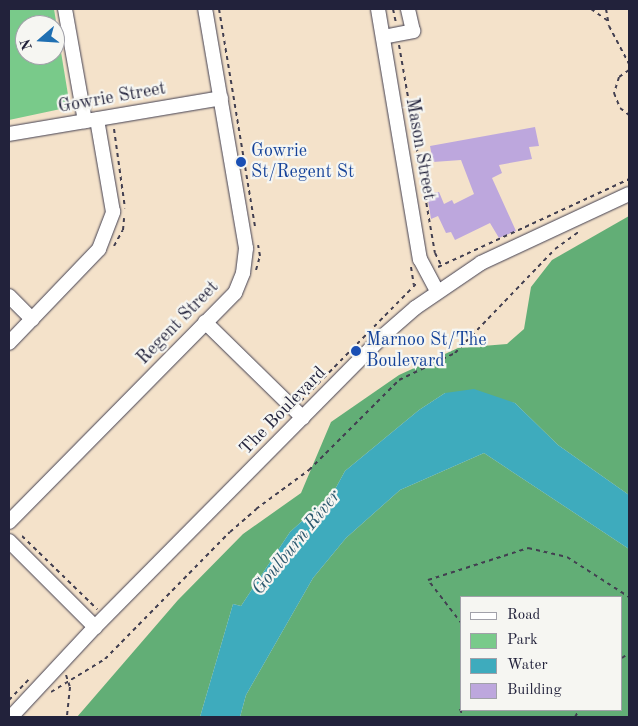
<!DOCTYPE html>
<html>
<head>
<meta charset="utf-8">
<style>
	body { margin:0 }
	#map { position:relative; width:638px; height:726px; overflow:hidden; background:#f4e2ca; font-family:"Old Standard TT",serif }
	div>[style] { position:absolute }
	.green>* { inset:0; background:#79ca8a }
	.forest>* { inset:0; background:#62ae76 }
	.water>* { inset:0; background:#3eabbd }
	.building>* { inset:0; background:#bda7dd }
	.path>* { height:2px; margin-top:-1px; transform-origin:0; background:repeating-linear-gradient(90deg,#423f50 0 4px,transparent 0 8px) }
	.roads { filter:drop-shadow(0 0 1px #423f50) drop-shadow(0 0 1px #423f50) }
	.minor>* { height:14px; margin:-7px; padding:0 7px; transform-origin:7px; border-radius:7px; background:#fff }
	.dots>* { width:14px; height:14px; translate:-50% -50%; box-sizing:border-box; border:2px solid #f6f6f2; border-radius:50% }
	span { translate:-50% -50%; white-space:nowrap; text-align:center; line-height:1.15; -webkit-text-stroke:4.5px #f6f6f2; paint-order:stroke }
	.street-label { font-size:18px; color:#22223b }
	.transit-label { font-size:18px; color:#164399 }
	.left { translate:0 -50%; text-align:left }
	.water-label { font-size:19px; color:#2d596f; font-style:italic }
	.frame { position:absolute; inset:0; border:10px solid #22223b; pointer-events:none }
	.legend { position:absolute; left:460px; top:596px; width:162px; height:115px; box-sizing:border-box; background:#f6f6f2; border:1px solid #a1a1a9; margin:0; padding:6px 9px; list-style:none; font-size:15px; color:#22223b }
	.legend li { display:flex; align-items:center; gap:10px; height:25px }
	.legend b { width:25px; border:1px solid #a1a1a9 }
	.north { position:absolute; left:15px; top:15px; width:50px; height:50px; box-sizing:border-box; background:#f6f6f2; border:1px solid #a1a1a9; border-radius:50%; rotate:251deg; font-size:14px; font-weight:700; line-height:20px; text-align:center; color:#22223b }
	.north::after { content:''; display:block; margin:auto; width:18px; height:22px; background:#1f6fb2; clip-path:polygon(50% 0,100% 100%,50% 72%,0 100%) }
</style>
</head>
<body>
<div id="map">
	<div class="green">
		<div style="clip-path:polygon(evenodd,9px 9px,54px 9px,70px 107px,9px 120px,9px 9px,25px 25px,55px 25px,55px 55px,25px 55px,25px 25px)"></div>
	</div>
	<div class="forest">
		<div style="clip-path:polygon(629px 216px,629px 495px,558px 445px,515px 403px,445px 393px,419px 410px,345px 471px,333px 493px,290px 532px,241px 606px,233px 604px,200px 717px,77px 717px,178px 600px,243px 534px,301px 493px,331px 422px,399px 375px,458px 348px,507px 344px,524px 329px,531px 287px,552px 260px)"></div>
		<div style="clip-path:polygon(evenodd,484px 453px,629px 549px,629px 717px,240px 717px,246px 695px,313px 578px,346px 538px,400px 490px,484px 453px,462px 597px,622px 597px,622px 710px,462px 710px,462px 597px)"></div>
	</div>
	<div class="water">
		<div style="clip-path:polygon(474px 389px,515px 403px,558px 445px,629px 495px,629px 549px,484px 453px,400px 490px,346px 538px,313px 578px,246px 695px,240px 717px,200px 717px,233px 604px,241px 606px,290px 532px,333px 493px,345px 471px,419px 410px,445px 393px)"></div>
	</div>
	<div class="building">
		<div style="clip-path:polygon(535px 127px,539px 146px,529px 147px,532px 159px,499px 165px,502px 173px,492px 178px,516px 231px,499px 238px,490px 223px,455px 240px,451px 232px,446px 233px,438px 216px,431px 219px,427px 194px,439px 192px,444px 204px,452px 200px,454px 204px,474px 194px,461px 160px,433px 162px,430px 146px)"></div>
	</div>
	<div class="path">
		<div style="left:219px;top:9px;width:220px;rotate:80.6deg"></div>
		<div style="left:393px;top:9px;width:14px;rotate:78deg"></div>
		<div style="left:591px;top:9px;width:21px;rotate:35deg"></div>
		<div style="left:606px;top:9px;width:17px;rotate:80deg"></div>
		<div style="left:609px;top:26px;width:43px;rotate:62.2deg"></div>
		<div style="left:399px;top:45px;width:211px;rotate:80.2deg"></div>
		<div style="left:435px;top:253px;width:13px;rotate:63deg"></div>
		<div style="left:629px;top:70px;width:12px;rotate:145deg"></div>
		<div style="left:619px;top:77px;width:17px;rotate:107deg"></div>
		<div style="left:614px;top:93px;width:16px;rotate:68deg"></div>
		<div style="left:620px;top:108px;width:11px;rotate:38deg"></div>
		<div style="left:114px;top:129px;width:80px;rotate:82.1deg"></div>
		<div style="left:114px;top:246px;width:18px;rotate:-61deg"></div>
		<div style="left:123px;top:230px;width:12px;rotate:-85deg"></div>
		<div style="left:411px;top:267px;width:18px;rotate:81deg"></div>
		<div style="left:438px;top:267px;width:210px;rotate:-24.7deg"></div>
		<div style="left:256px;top:270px;width:15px;rotate:-74deg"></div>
		<div style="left:260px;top:256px;width:11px;rotate:-100deg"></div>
		<div style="left:301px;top:401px;width:167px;rotate:-45.5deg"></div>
		<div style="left:22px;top:536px;width:105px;rotate:44.2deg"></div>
		<div style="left:462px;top:624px;width:56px;rotate:-127.7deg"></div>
		<div style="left:428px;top:580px;width:105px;rotate:-17.7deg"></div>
		<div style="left:528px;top:548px;width:40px;rotate:13deg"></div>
		<div style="left:567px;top:557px;width:74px;rotate:32.8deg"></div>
		<div style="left:622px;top:658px;width:9px;rotate:-36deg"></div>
		<div style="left:66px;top:675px;width:13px;rotate:72deg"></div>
		<div style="left:70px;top:687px;width:30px;rotate:96deg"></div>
		<div style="left:51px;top:692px;width:63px;rotate:-31.4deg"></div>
		<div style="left:105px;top:659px;width:178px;rotate:-45.5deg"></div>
		<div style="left:230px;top:532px;width:35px;rotate:-41deg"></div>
		<div style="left:256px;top:509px;width:66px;rotate:-36.3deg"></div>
		<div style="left:309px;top:470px;width:127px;rotate:-45deg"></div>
		<div style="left:399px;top:380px;width:62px;rotate:-25.7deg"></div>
		<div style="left:455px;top:353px;width:144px;rotate:-46.1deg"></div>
		<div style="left:555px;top:249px;width:29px;rotate:-36deg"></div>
		<div style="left:9px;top:700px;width:30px;rotate:-46deg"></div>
		<div style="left:462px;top:703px;width:6px;rotate:108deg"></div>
		<div style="left:460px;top:709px;width:9px;rotate:69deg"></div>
		<div style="left:575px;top:717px;width:8px;rotate:-60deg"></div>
	</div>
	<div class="roads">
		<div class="minor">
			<div style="left:65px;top:9px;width:114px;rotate:79.9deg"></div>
			<div style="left:378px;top:9px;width:254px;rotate:80.5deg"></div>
			<div style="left:420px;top:259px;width:36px;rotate:62deg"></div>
			<div style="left:383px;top:37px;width:31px;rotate:-11deg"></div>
			<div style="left:413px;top:31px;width:23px;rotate:-103deg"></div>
			<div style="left:9px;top:134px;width:215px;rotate:-9.6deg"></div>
			<div style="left:9px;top:296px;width:33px;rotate:45deg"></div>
			<div style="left:205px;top:322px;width:137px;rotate:44.4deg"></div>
			<div style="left:9px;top:343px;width:130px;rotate:-46.2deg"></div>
			<div style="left:99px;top:249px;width:40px;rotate:-69deg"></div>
			<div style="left:113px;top:212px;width:94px;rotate:-99.8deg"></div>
			<div style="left:9px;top:522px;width:322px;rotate:-45.4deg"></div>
			<div style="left:235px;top:293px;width:22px;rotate:-68deg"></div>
			<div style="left:243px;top:273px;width:25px;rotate:-83deg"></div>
			<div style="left:246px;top:248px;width:242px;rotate:-99.7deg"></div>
			<div style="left:9px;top:541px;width:122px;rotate:45deg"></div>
			<div style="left:11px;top:717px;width:123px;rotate:-47deg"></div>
			<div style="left:95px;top:627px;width:409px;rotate:-45.3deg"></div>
			<div style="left:383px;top:336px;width:43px;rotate:-41.2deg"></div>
			<div style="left:415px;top:308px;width:80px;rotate:-34.3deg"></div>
			<div style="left:481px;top:263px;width:163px;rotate:-25deg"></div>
		</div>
	</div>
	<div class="dots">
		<div style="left:241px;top:162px;background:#1a4fb4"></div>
		<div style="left:356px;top:351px;background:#1a4fb4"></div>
	</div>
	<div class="street-label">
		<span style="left:112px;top:98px;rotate:-10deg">Gowrie Street</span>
		<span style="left:420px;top:149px;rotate:80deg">Mason Street</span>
		<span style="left:178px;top:323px;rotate:-46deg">Regent Street</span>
		<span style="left:283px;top:411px;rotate:-46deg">The Boulevard</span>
	</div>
	<div class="transit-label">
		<span class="left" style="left:251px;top:162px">Gowrie<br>St/Regent St</span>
		<span class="left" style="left:366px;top:351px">Marnoo St/The<br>Boulevard</span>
	</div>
	<div class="water-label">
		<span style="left:297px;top:543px;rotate:-51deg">Goulburn River</span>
	</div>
	<div class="frame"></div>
	<ul class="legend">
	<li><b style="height:6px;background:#fff"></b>Road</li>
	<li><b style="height:14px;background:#79ca8a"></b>Park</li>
	<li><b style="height:14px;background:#3eabbd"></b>Water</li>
	<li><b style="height:14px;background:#bda7dd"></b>Building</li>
	</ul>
	<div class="north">N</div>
</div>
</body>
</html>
